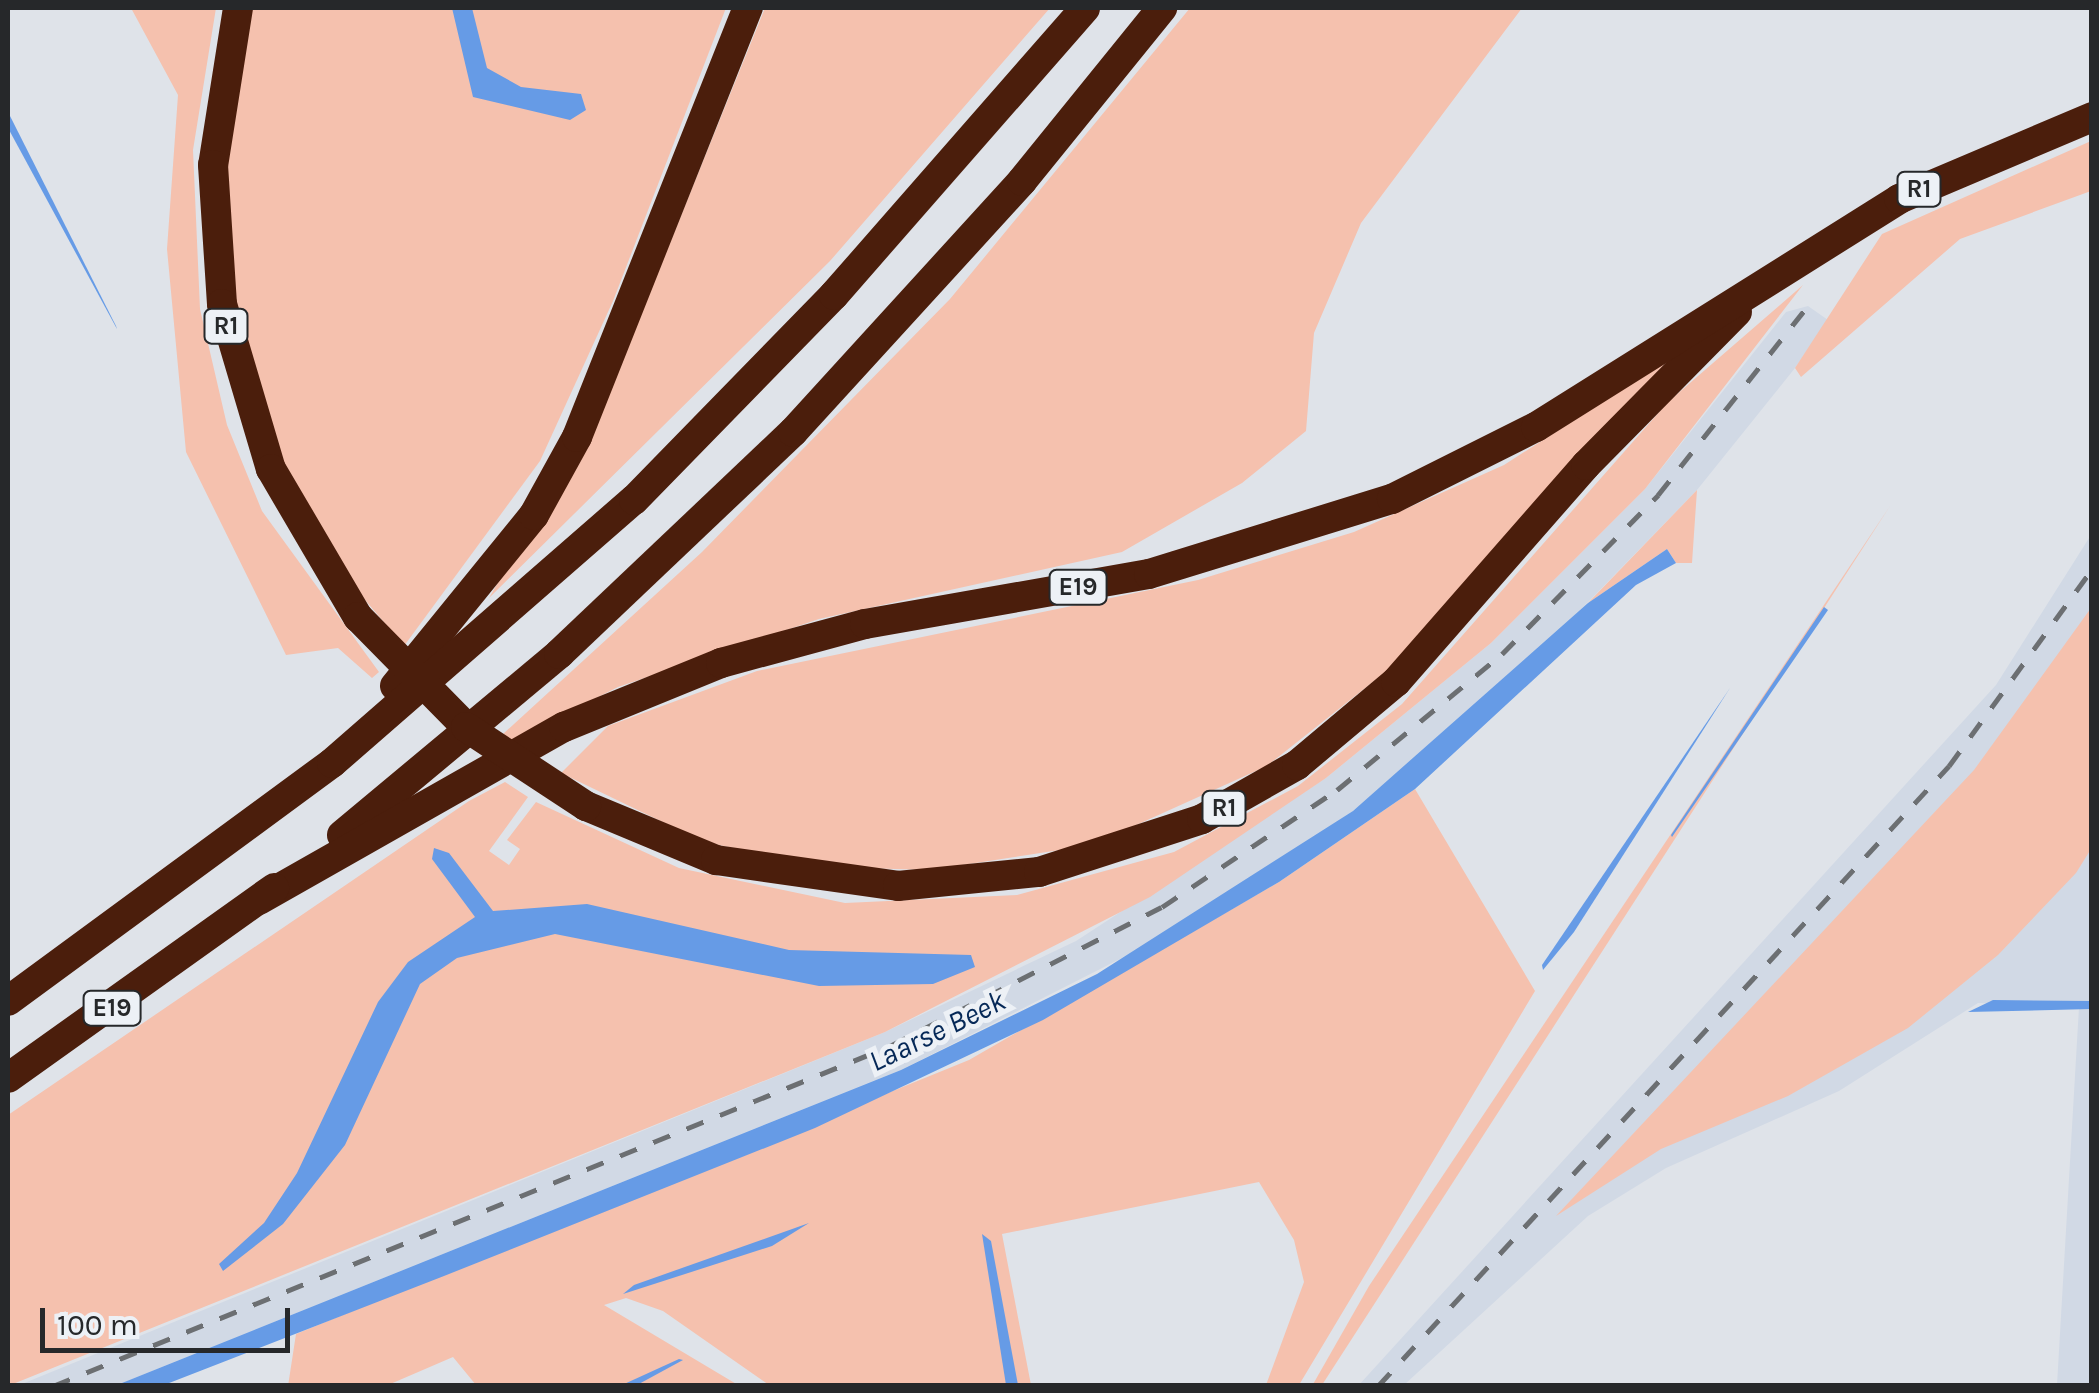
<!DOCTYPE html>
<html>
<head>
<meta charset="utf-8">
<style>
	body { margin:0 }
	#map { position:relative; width:2099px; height:1393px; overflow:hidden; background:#dfe3e9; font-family:Karla,sans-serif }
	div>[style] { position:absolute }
	.built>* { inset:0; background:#d1d9e5 }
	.green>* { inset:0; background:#f5c1ae }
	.water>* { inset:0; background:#669be6 }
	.highway>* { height:30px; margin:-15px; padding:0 15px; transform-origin:15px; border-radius:15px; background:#4b1e0c }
	.rail>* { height:5px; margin-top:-2.5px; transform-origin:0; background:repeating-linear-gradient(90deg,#6c6f72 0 18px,transparent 0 36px) }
	.highway-bridge>* { height:30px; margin:-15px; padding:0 15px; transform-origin:15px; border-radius:15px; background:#4b1e0c }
	span { translate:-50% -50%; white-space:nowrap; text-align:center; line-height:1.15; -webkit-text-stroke:10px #edf1f6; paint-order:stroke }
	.shield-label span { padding:2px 8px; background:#edf1f6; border:2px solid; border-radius:8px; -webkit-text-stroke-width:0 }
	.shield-label { font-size:25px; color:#26282a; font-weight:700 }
	.water-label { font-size:30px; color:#052857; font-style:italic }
	.frame { position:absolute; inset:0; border:10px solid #26282a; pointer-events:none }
	.scale { position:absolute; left:40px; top:1308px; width:250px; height:45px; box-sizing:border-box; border:5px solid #26282a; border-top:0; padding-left:12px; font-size:30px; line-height:35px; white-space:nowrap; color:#26282a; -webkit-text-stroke:8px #edf1f6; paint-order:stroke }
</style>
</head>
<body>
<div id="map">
	<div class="built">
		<div style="clip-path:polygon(1808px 306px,1828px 320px,1795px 368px,1697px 490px,1523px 669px,1353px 811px,1173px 932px,901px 1070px,117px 1385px,17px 1386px,885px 1032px,1076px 941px,1326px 778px,1491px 643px,1645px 489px,1786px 312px)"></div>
		<div style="clip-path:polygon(2091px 535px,2091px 1385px,2057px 1385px,2079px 1007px,1978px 1003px,1839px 1091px,1666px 1168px,1588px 1216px,1404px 1385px,1358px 1386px,1996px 685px)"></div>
	</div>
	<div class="green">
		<div style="clip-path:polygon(131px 8px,216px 8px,193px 150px,200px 309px,227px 425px,262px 511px,379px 672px,372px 678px,338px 648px,286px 655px,186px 452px,167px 249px,178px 95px)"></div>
		<div style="clip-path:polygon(251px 8px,726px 8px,613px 301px,540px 461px,404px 646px,327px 555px,279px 459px,233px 294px,226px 169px)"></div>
		<div style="clip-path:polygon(765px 8px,1050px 8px,830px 261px,489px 598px,612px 386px)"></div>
		<div style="clip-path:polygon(1190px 8px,1522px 8px,1361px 223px,1314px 333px,1306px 431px,1242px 483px,1122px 552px,819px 619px,618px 687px,512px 741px,503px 734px,702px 552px,950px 299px)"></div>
		<div style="clip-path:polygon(2091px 141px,2091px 191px,1960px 239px,1801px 377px,1795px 368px,1882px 234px)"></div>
		<div style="clip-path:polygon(1803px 285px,1645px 489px,1491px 643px,1326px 778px,1150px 897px,885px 1032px,8px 1386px,8px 1115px,469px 801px,505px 782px,528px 797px,489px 851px,509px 865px,520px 849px,507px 840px,536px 802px,679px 868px,845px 903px,1017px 895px,1174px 852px,1298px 786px,1402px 704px,1668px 402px)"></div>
		<div style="clip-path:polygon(1669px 359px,1388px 670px,1267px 766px,1092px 845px,930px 870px,826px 867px,704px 842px,561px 773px,608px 726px,757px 671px,1198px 580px,1354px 532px,1504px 465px)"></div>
		<div style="clip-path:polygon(1697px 490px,1692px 563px,1676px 563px,1667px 549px,1588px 603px)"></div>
		<div style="clip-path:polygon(1890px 506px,1322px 1385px,1312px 1386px,1369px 1286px)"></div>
		<div style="clip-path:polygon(2091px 608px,2091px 849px,2076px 873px,1998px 955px,1908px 1028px,1788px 1096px,1661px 1149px,1556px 1216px,1974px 770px)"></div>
		<div style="clip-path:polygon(1415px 789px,1535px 991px,1299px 1385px,1266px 1385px,1304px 1282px,1294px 1240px,1259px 1182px,1002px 1234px,1031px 1385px,769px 1385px,663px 1311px,626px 1298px,604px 1305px,738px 1385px,476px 1385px,453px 1357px,388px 1385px,288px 1386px,296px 1334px,969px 1060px,1279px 882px)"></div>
	</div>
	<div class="water">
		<div style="clip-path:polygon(452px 8px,472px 8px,487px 68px,521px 87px,581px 94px,586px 110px,570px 120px,473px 97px)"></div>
		<div style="clip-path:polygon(8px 112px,116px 326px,117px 329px,8px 128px)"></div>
		<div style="clip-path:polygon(1667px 549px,1676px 563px,1636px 585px,1415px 789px,1279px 882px,1043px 1020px,815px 1128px,444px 1276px,164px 1385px,117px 1385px,901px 1070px,1097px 974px,1353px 811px,1588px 603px)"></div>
		<div style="clip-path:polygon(1824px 607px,1828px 610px,1672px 837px,1671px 835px)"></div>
		<div style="clip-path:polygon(1730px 688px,1574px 932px,1543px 970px,1542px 965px)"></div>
		<div style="clip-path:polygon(434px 848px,449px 853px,493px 911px,587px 904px,789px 950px,971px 955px,975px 967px,933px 984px,819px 986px,555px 934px,457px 958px,420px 984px,345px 1145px,283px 1224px,223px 1271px,219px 1264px,264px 1223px,297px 1173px,378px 1002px,408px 962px,475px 917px,432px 859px)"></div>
		<div style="clip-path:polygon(1993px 1000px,2091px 1001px,2091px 1009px,1968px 1012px)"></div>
		<div style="clip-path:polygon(809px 1223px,772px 1246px,623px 1294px,634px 1285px)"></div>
		<div style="clip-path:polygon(982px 1234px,991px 1241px,1018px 1385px,1006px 1385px)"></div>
		<div style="clip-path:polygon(683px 1360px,637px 1385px,622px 1385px,679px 1359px)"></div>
	</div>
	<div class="highway">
		<div style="left:238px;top:8px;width:159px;rotate:99deg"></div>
		<div style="left:213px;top:165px;width:139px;rotate:86.3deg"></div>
		<div style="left:222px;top:304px;width:172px;rotate:73.5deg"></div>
		<div style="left:271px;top:469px;width:172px;rotate:59.6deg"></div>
		<div style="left:395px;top:686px;width:220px;rotate:-50.9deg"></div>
		<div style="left:534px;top:515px;width:89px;rotate:-61.1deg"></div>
		<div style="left:577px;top:437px;width:462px;rotate:-68.3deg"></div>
		<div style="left:586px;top:806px;width:141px;rotate:22.6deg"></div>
		<div style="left:716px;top:860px;width:184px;rotate:8.1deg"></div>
		<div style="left:898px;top:886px;width:142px;rotate:-5.7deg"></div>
		<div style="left:1039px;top:872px;width:171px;rotate:-18deg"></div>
		<div style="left:1202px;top:819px;width:109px;rotate:-29.6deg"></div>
		<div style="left:1297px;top:765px;width:129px;rotate:-40deg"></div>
		<div style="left:1396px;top:682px;width:288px;rotate:-48.8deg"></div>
		<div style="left:1586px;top:465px;width:215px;rotate:-45.4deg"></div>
		<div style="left:342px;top:835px;width:283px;rotate:-39.8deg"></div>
		<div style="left:559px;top:654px;width:323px;rotate:-43.5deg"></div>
		<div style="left:793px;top:432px;width:340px;rotate:-47.6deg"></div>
		<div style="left:1022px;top:181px;width:223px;rotate:-51deg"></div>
		<div style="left:259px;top:900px;width:351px;rotate:-29.6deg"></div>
		<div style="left:564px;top:727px;width:170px;rotate:-22.2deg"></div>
		<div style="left:721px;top:663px;width:149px;rotate:-15.2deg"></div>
		<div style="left:865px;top:624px;width:288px;rotate:-10deg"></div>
		<div style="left:1149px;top:574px;width:254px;rotate:-17.2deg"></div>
		<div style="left:1392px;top:499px;width:161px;rotate:-26.6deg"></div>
		<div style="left:1536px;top:427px;width:429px;rotate:-32.1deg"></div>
		<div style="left:1899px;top:199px;width:210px;rotate:-23deg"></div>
		<div style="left:8px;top:1001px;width:402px;rotate:-36.3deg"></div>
		<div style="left:332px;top:763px;width:400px;rotate:-41.1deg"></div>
		<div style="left:634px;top:500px;width:286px;rotate:-45.7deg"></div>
		<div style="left:834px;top:295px;width:381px;rotate:-48.8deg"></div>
		<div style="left:8px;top:1078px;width:327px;rotate:-35.5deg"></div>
	</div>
	<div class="rail">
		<div style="left:53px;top:1386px;width:903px;rotate:-22.11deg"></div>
		<div style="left:890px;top:1046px;width:305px;rotate:-27.1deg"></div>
		<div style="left:1162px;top:907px;width:211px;rotate:-33.8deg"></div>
		<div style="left:1337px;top:790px;width:214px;rotate:-39.5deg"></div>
		<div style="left:1502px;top:654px;width:223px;rotate:-45.5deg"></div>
		<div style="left:1658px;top:495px;width:241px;rotate:-51.6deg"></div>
		<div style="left:1378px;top:1386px;width:843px;rotate:-47.36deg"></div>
		<div style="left:1949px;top:766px;width:243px;rotate:-54deg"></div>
	</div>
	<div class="highway-bridge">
		<div style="left:358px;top:617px;width:154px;rotate:45.5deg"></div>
		<div style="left:466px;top:727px;width:144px;rotate:33.4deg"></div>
	</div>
	<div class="shield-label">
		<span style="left:1919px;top:189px">R1</span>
		<span style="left:226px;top:326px">R1</span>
		<span style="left:1078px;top:587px">E19</span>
		<span style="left:1224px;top:808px">R1</span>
		<span style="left:112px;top:1008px">E19</span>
	</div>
	<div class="water-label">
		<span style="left:937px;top:1031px;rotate:-26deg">Laarse Beek</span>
	</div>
	<div class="frame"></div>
	<div class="scale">100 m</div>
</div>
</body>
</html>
